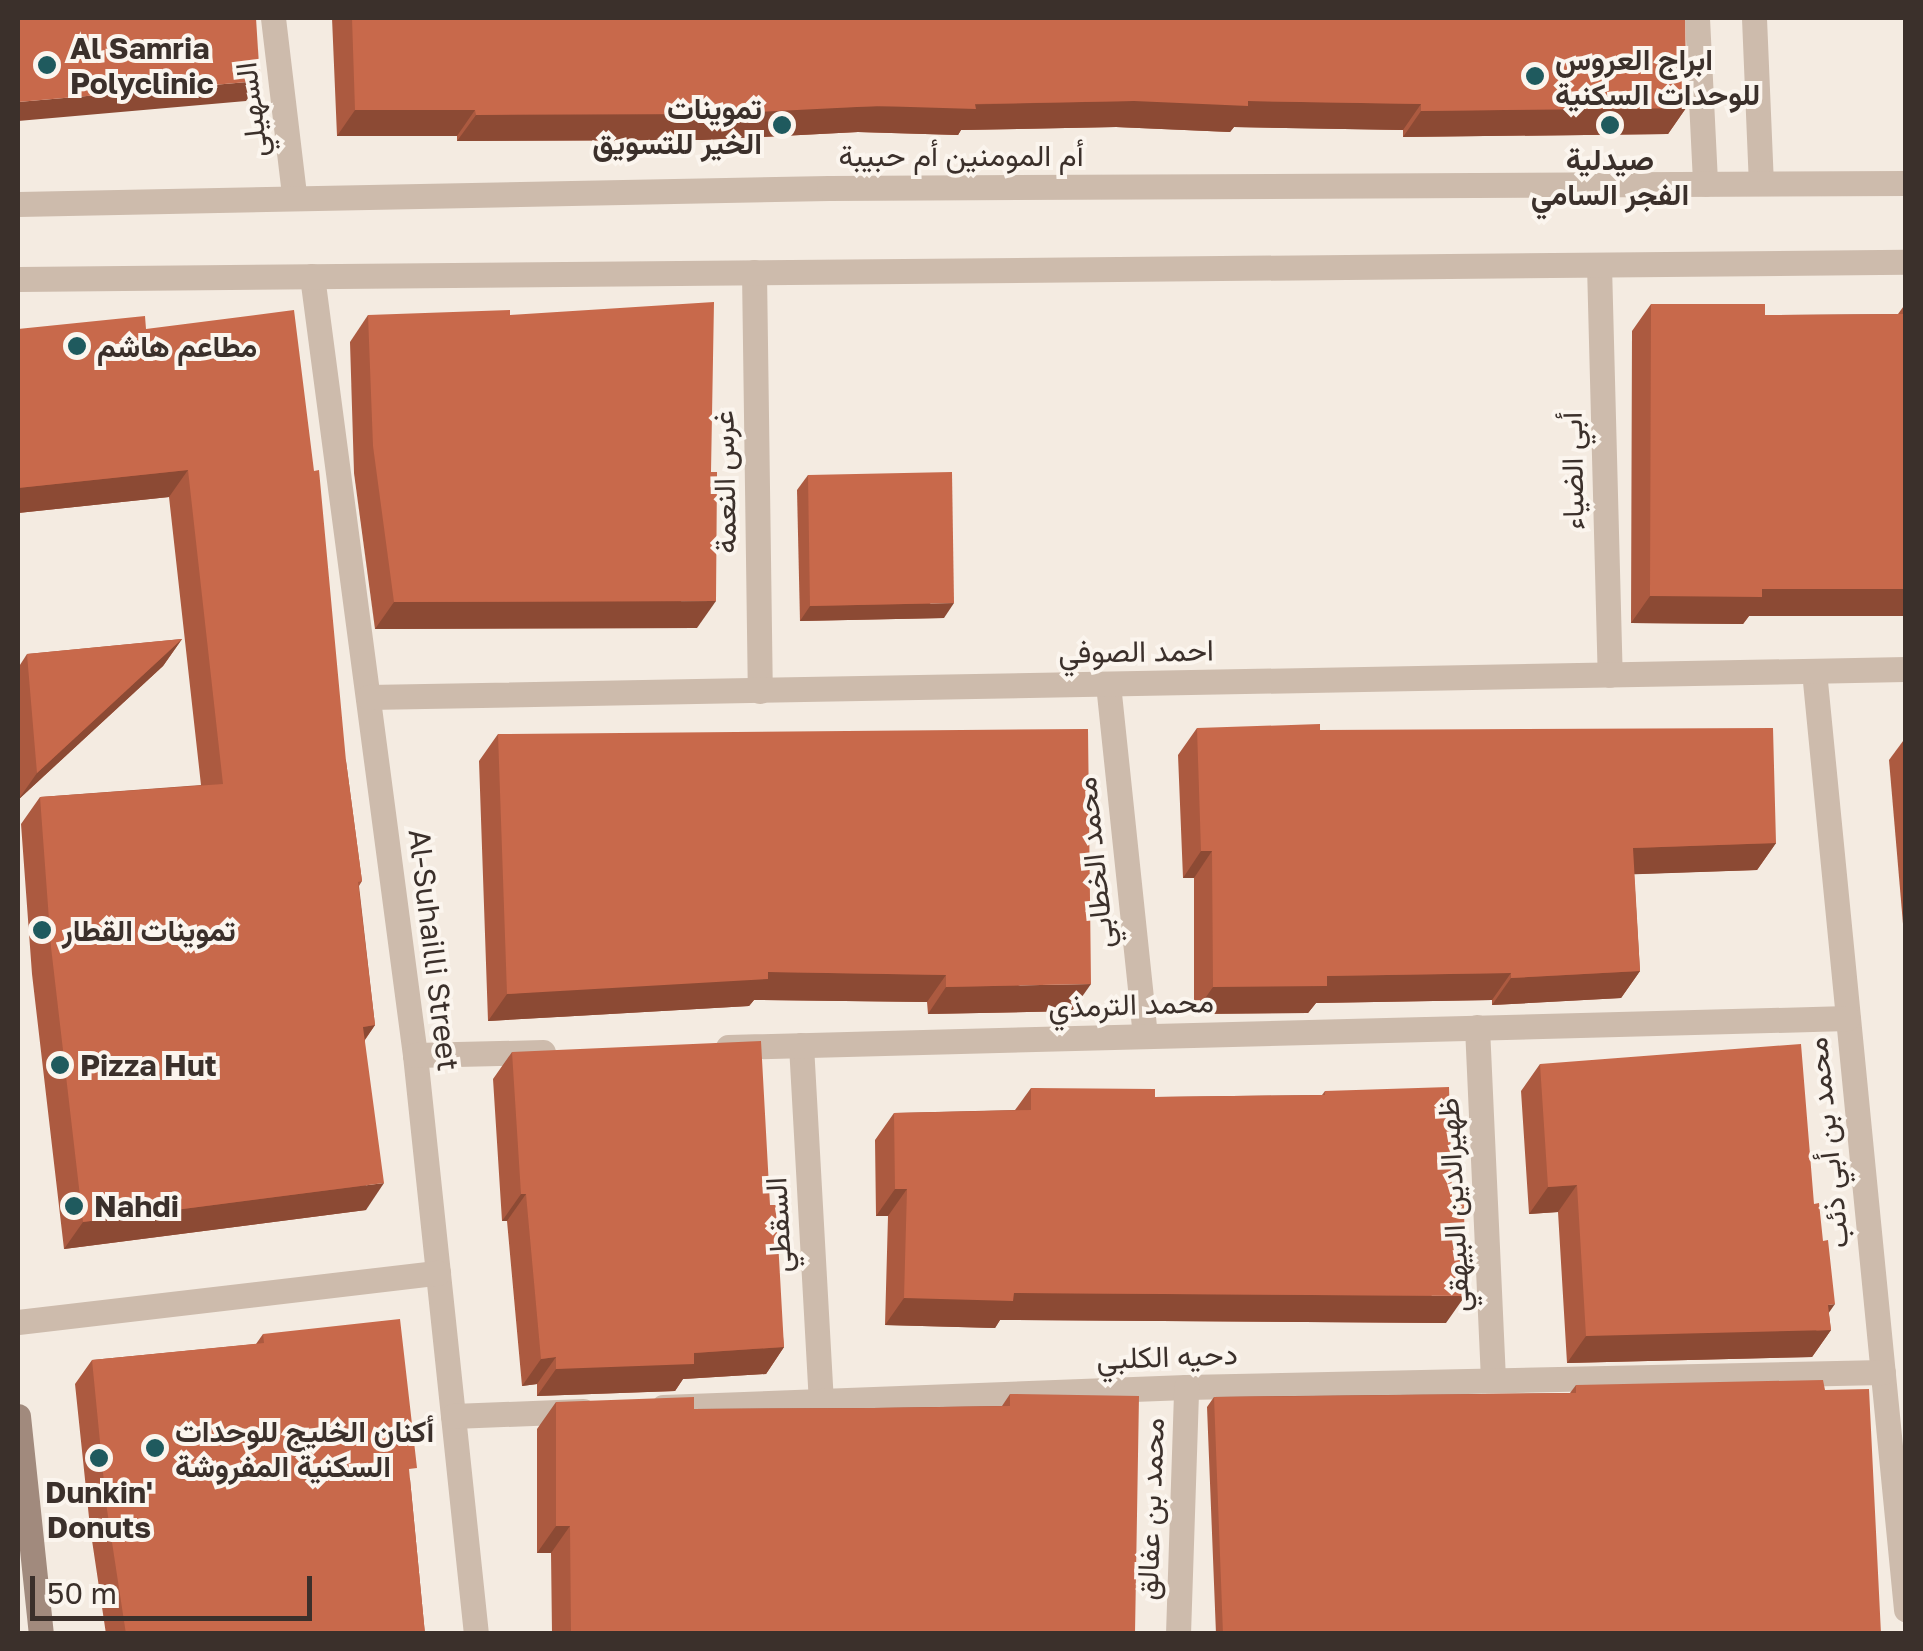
<!DOCTYPE html>
<html>
<head>
<meta charset="utf-8">
<style>
	body { margin:0 }
	#map { position:relative; width:1923px; height:1651px; overflow:hidden; background:#f4ebe1; font-family:"Golos Text",Vazirmatn,sans-serif }
	div>[style] { position:absolute }
	.minor>* { height:25px; margin:-12.5px; padding:0 12.5px; transform-origin:12.5px; border-radius:12.5px; background:#cdbbac }
	.secondary>* { height:25px; margin:-12.5px; padding:0 12.5px; transform-origin:12.5px; border-radius:12.5px; background:#a18a7d }
	.wall>* { inset:0; background:#ac5a40 }
	.shaded-wall>* { inset:0; background:#8c4a34 }
	.building>* { inset:0; background:#c8694b }
	.dots>* { width:28px; height:28px; translate:-50% -50%; box-sizing:border-box; border:5px solid #fbf5ee; border-radius:50% }
	span { translate:-50% -50%; white-space:nowrap; text-align:center; line-height:1.15; -webkit-text-stroke:8px #fbf5ee; paint-order:stroke }
	.poi-label { font-size:30px; color:#3b302b; font-weight:700 }
	.left { translate:0 -50%; text-align:left }
	.right { translate:-100% -50%; text-align:right }
	.street-label { font-size:30px; color:#3b302b }
	.frame { position:absolute; inset:0; border:20px solid #3b302b; pointer-events:none }
	.scale { position:absolute; left:30px; top:1576px; width:282px; height:45px; box-sizing:border-box; border:5px solid #3b302b; border-top:0; padding-left:12px; font-size:30px; line-height:35px; white-space:nowrap; color:#3b302b; -webkit-text-stroke:8px #fbf5ee; paint-order:stroke }
</style>
</head>
<body>
<div id="map">
	<div class="minor">
		<div style="left:273px;top:18px;width:178px;rotate:83.2deg"></div>
		<div style="left:1697px;top:18px;width:166px;rotate:87.2deg"></div>
		<div style="left:1754px;top:18px;width:165px;rotate:87.6deg"></div>
		<div style="left:18px;top:204px;width:811px;rotate:-1.13deg"></div>
		<div style="left:829px;top:188px;width:1077px;rotate:-0.27deg"></div>
		<div style="left:1599px;top:265px;width:410px;rotate:88.5deg"></div>
		<div style="left:754px;top:272px;width:419px;rotate:89.2deg"></div>
		<div style="left:312px;top:276px;width:786px;rotate:82.47deg"></div>
		<div style="left:415px;top:1055px;width:582px;rotate:83.99deg"></div>
		<div style="left:18px;top:279px;width:1888px;rotate:-0.52deg"></div>
		<div style="left:1814px;top:671px;width:943px;rotate:84.4deg"></div>
		<div style="left:1108px;top:684px;width:354px;rotate:84deg"></div>
		<div style="left:368px;top:697px;width:1538px;rotate:-1.04deg"></div>
		<div style="left:1477px;top:1027px;width:353px;rotate:87.4deg"></div>
		<div style="left:801px;top:1045px;width:357px;rotate:86.8deg"></div>
		<div style="left:728px;top:1047px;width:1120px;rotate:-1.48deg"></div>
		<div style="left:415px;top:1055px;width:128px;rotate:-1.3deg"></div>
		<div style="left:18px;top:1322px;width:423px;rotate:-6.7deg"></div>
		<div style="left:663px;top:1407px;width:523px;rotate:-2.19deg"></div>
		<div style="left:1186px;top:1387px;width:697px;rotate:-1.23deg"></div>
		<div style="left:453px;top:1416px;width:130px;rotate:-2.2deg"></div>
		<div style="left:1178px;top:1634px;width:247px;rotate:-88.1deg"></div>
	</div>
	<div class="secondary">
		<div style="left:18px;top:1416px;width:219px;rotate:84deg"></div>
	</div>
	<div class="wall">
		<div style="clip-path:polygon(332px 18px,1685px 18px,1686px 108px,1668px 134px,1403px 137px,1403px 130px,1234px 127px,1230px 132px,1116px 127px,961px 130px,958px 135px,858px 132px,701px 140px,457px 141px,457px 136px,337px 136px)"></div>
		<div style="clip-path:polygon(1906px 303px,1906px 616px,1749px 616px,1743px 624px,1631px 623px,1632px 331px,1651px 304px,1765px 315px,1898px 314px)"></div>
		<div style="clip-path:polygon(368px 315px,510px 315px,697px 628px,375px 629px,354px 473px,350px 342px)"></div>
		<div style="clip-path:polygon(18px 329px,146px 329px,346px 761px,362px 881px,359px 886px,375px 1025px,365px 1040px,366px 1210px,64px 1249px,32px 974px,21px 824px,40px 797px,201px 785px,169px 497px,18px 513px)"></div>
		<div style="clip-path:polygon(808px 475px,944px 618px,800px 621px,797px 490px)"></div>
		<div style="clip-path:polygon(182px 639px,163px 666px,18px 800px,18px 668px,27px 654px)"></div>
		<div style="clip-path:polygon(1197px 728px,1776px 843px,1757px 870px,1634px 874px,1640px 971px,1621px 998px,1492px 1005px,1492px 1000px,1316px 1003px,1308px 1013px,1194px 1014px,1194px 878px,1183px 878px,1178px 755px)"></div>
		<div style="clip-path:polygon(498px 734px,1072px 1011px,928px 1014px,927px 1002px,754px 1000px,749px 1006px,488px 1021px,479px 761px)"></div>
		<div style="clip-path:polygon(1906px 737px,1906px 959px,1889px 760px)"></div>
		<div style="clip-path:polygon(512px 1052px,770px 1205px,784px 1347px,766px 1374px,683px 1379px,675px 1391px,537px 1396px,537px 1384px,522px 1386px,507px 1221px,502px 1221px,493px 1079px)"></div>
		<div style="clip-path:polygon(1540px 1064px,1814px 1204px,1831px 1330px,1812px 1357px,1567px 1363px,1558px 1212px,1529px 1214px,1521px 1091px)"></div>
		<div style="clip-path:polygon(1031px 1088px,1155px 1097px,1322px 1095px,1325px 1091px,1446px 1323px,1000px 1320px,995px 1328px,885px 1325px,888px 1216px,876px 1216px,875px 1140px,894px 1113px,1015px 1110px)"></div>
		<div style="clip-path:polygon(263px 1334px,410px 1479px,425px 1634px,106px 1634px,90px 1527px,75px 1384px,92px 1360px,256px 1344px)"></div>
		<div style="clip-path:polygon(1576px 1385px,1825px 1390px,1881px 1634px,1216px 1634px,1207px 1407px,1214px 1397px,1570px 1393px)"></div>
		<div style="clip-path:polygon(1010px 1394px,1135px 1634px,552px 1634px,551px 1553px,537px 1553px,537px 1429px,556px 1402px,694px 1409px,873px 1408px,1002px 1406px)"></div>
	</div>
	<div class="shaded-wall">
		<div style="clip-path:polygon(260px 81px,246px 101px,18px 121px,18px 102px)"></div>
		<div style="clip-path:polygon(1134px 101px,1248px 101px,1421px 104px,1403px 130px,1234px 127px,1230px 132px,1116px 127px,961px 130px,958px 135px,858px 132px,701px 140px,457px 141px,476px 115px)"></div>
		<div style="clip-path:polygon(1686px 108px,1668px 134px,1403px 137px,1421px 111px)"></div>
		<div style="clip-path:polygon(355px 110px,475px 110px,457px 136px,337px 136px)"></div>
		<div style="clip-path:polygon(188px 470px,169px 497px,18px 513px,18px 488px)"></div>
		<div style="clip-path:polygon(1762px 589px,1906px 589px,1906px 616px,1749px 616px,1743px 624px,1631px 623px,1650px 596px)"></div>
		<div style="clip-path:polygon(716px 601px,697px 628px,375px 629px,394px 602px)"></div>
		<div style="clip-path:polygon(954px 603px,944px 618px,800px 621px,810px 606px)"></div>
		<div style="clip-path:polygon(182px 639px,163px 666px,18px 800px,37px 773px)"></div>
		<div style="clip-path:polygon(1776px 843px,1757px 870px,1614px 875px,1633px 848px)"></div>
		<div style="clip-path:polygon(1201px 851px,1212px 851px,1194px 878px,1183px 878px)"></div>
		<div style="clip-path:polygon(1640px 971px,1621px 998px,1492px 1005px,1511px 978px)"></div>
		<div style="clip-path:polygon(768px 972px,946px 975px,927px 1002px,754px 1000px,749px 1006px,488px 1021px,507px 994px)"></div>
		<div style="clip-path:polygon(1511px 973px,1492px 1000px,1316px 1003px,1308px 1013px,1194px 1014px,1213px 987px,1327px 976px)"></div>
		<div style="clip-path:polygon(1091px 984px,1072px 1011px,928px 1014px,946px 987px)"></div>
		<div style="clip-path:polygon(375px 1025px,356px 1052px,363px 1027px)"></div>
		<div style="clip-path:polygon(384px 1183px,366px 1210px,64px 1249px,83px 1222px)"></div>
		<div style="clip-path:polygon(1577px 1185px,1558px 1212px,1529px 1214px,1548px 1187px)"></div>
		<div style="clip-path:polygon(895px 1189px,907px 1189px,888px 1216px,876px 1216px)"></div>
		<div style="clip-path:polygon(521px 1194px,526px 1194px,507px 1221px,502px 1221px)"></div>
		<div style="clip-path:polygon(1014px 1293px,1465px 1296px,1446px 1323px,1000px 1320px,995px 1328px,885px 1325px,904px 1298px)"></div>
		<div style="clip-path:polygon(1835px 1304px,1816px 1331px,1831px 1330px,1812px 1357px,1567px 1363px,1586px 1336px)"></div>
		<div style="clip-path:polygon(784px 1347px,766px 1374px,683px 1379px,675px 1391px,537px 1396px,556px 1369px,694px 1353px)"></div>
		<div style="clip-path:polygon(556px 1357px,537px 1384px,522px 1386px,541px 1359px)"></div>
		<div style="clip-path:polygon(556px 1526px,570px 1526px,551px 1553px,537px 1553px)"></div>
	</div>
	<div class="building">
		<div style="clip-path:polygon(18px 18px,256px 18px,260px 81px,18px 102px)"></div>
		<div style="clip-path:polygon(352px 18px,1685px 18px,1686px 108px,1421px 111px,1421px 104px,1248px 101px,1248px 106px,1134px 101px,975px 104px,976px 109px,877px 106px,719px 114px,476px 115px,475px 110px,355px 110px)"></div>
		<div style="clip-path:polygon(714px 302px,711px 472px,717px 472px,716px 601px,394px 602px,373px 446px,368px 315px,510px 310px,510px 315px)"></div>
		<div style="clip-path:polygon(1651px 304px,1765px 304px,1765px 315px,1906px 314px,1906px 589px,1762px 589px,1762px 597px,1650px 596px)"></div>
		<div style="clip-path:polygon(294px 310px,314px 471px,319px 470px,346px 761px,362px 881px,358px 882px,375px 1025px,363px 1027px,384px 1183px,83px 1222px,51px 947px,40px 797px,223px 784px,188px 470px,18px 488px,18px 329px,145px 316px,146px 329px)"></div>
		<div style="clip-path:polygon(952px 472px,954px 603px,810px 606px,808px 475px)"></div>
		<div style="clip-path:polygon(182px 639px,37px 773px,27px 654px)"></div>
		<div style="clip-path:polygon(1320px 724px,1320px 730px,1773px 728px,1776px 843px,1633px 848px,1640px 971px,1511px 978px,1511px 973px,1327px 976px,1327px 986px,1213px 987px,1212px 851px,1201px 851px,1197px 728px)"></div>
		<div style="clip-path:polygon(1088px 729px,1091px 984px,946px 987px,946px 975px,768px 972px,768px 979px,507px 994px,498px 734px)"></div>
		<div style="clip-path:polygon(761px 1041px,770px 1205px,776px 1205px,784px 1347px,694px 1353px,694px 1364px,556px 1369px,556px 1357px,541px 1359px,526px 1194px,521px 1194px,512px 1052px)"></div>
		<div style="clip-path:polygon(1801px 1044px,1814px 1204px,1819px 1203px,1823px 1241px,1828px 1240px,1835px 1304px,1828px 1305px,1831px 1330px,1586px 1336px,1577px 1185px,1548px 1187px,1540px 1064px)"></div>
		<div style="clip-path:polygon(1449px 1087px,1452px 1197px,1464px 1196px,1465px 1296px,1014px 1293px,1013px 1301px,904px 1298px,907px 1189px,895px 1189px,894px 1113px,1031px 1110px,1031px 1088px,1155px 1089px,1155px 1097px,1325px 1095px,1325px 1091px)"></div>
		<div style="clip-path:polygon(400px 1319px,417px 1468px,409px 1469px,425px 1634px,126px 1634px,106px 1503px,92px 1360px,264px 1343px,263px 1334px)"></div>
		<div style="clip-path:polygon(1823px 1380px,1825px 1390px,1869px 1389px,1881px 1634px,1223px 1634px,1214px 1397px,1576px 1393px,1576px 1385px)"></div>
		<div style="clip-path:polygon(1010px 1394px,1139px 1396px,1135px 1634px,571px 1634px,570px 1526px,556px 1526px,556px 1402px,694px 1397px,694px 1409px,873px 1408px,1010px 1406px)"></div>
	</div>
	<div class="dots">
		<div style="left:47px;top:65px;background:#1f5a5e"></div>
		<div style="left:1535px;top:76px;background:#1f5a5e"></div>
		<div style="left:782px;top:125px;background:#1f5a5e"></div>
		<div style="left:1610px;top:125px;background:#1f5a5e"></div>
		<div style="left:77px;top:346px;background:#1f5a5e"></div>
		<div style="left:42px;top:930px;background:#1f5a5e"></div>
		<div style="left:60px;top:1065px;background:#1f5a5e"></div>
		<div style="left:74px;top:1206px;background:#1f5a5e"></div>
		<div style="left:155px;top:1448px;background:#1f5a5e"></div>
		<div style="left:99px;top:1458px;background:#1f5a5e"></div>
	</div>
	<div class="poi-label">
		<span class="left" style="left:70px;top:65px">Al Samria<br>Polyclinic</span>
		<span class="left" style="left:1555px;top:76px">ابراج العروس<br>للوحدات السكنية</span>
		<span class="right" style="left:762px;top:125px">تموينات<br>الخير للتسويق</span>
		<span style="left:1610px;top:176px">صيدلية<br>الفجر السامي</span>
		<span class="left" style="left:97px;top:346px">مطاعم هاشم</span>
		<span class="left" style="left:62px;top:930px">تموينات القطار</span>
		<span class="left" style="left:80px;top:1065px">Pizza Hut</span>
		<span class="left" style="left:94px;top:1206px">Nahdi</span>
		<span class="left" style="left:175px;top:1448px">أكنان الخليج للوحدات<br>السكنية المفروشة</span>
		<span style="left:99px;top:1509px">Dunkin'<br>Donuts</span>
	</div>
	<div class="street-label">
		<span style="left:251px;top:110px;rotate:-97deg">السهيلي</span>
		<span style="left:961px;top:155px">أم المومنين أم حبيبة</span>
		<span style="left:1572px;top:471px;rotate:-91deg">أبي الضياء</span>
		<span style="left:724px;top:482px;rotate:-91deg">غرس النعمة</span>
		<span style="left:1136px;top:651px;rotate:-1deg">احمد الصوفي</span>
		<span style="left:1094px;top:863px;rotate:-96deg">محمد الخطابي</span>
		<span style="left:434px;top:950px;rotate:83deg">Al-Suhailli Street</span>
		<span style="left:1131px;top:1004px;rotate:-2deg">محمد الترمذي</span>
		<span style="left:1827px;top:1143px;rotate:-96deg">محمد بن أبي ذئب</span>
		<span style="left:1453px;top:1205px;rotate:-93deg">ظهيرالدين البيهقي</span>
		<span style="left:778px;top:1225px;rotate:-93deg">السقطي</span>
		<span style="left:1167px;top:1356px;rotate:-2deg">دحيه الكلبي</span>
		<span style="left:1150px;top:1509px;rotate:-88deg">محمد بن عفالق</span>
	</div>
	<div class="frame"></div>
	<div class="scale">50 m</div>
</div>
</body>
</html>
